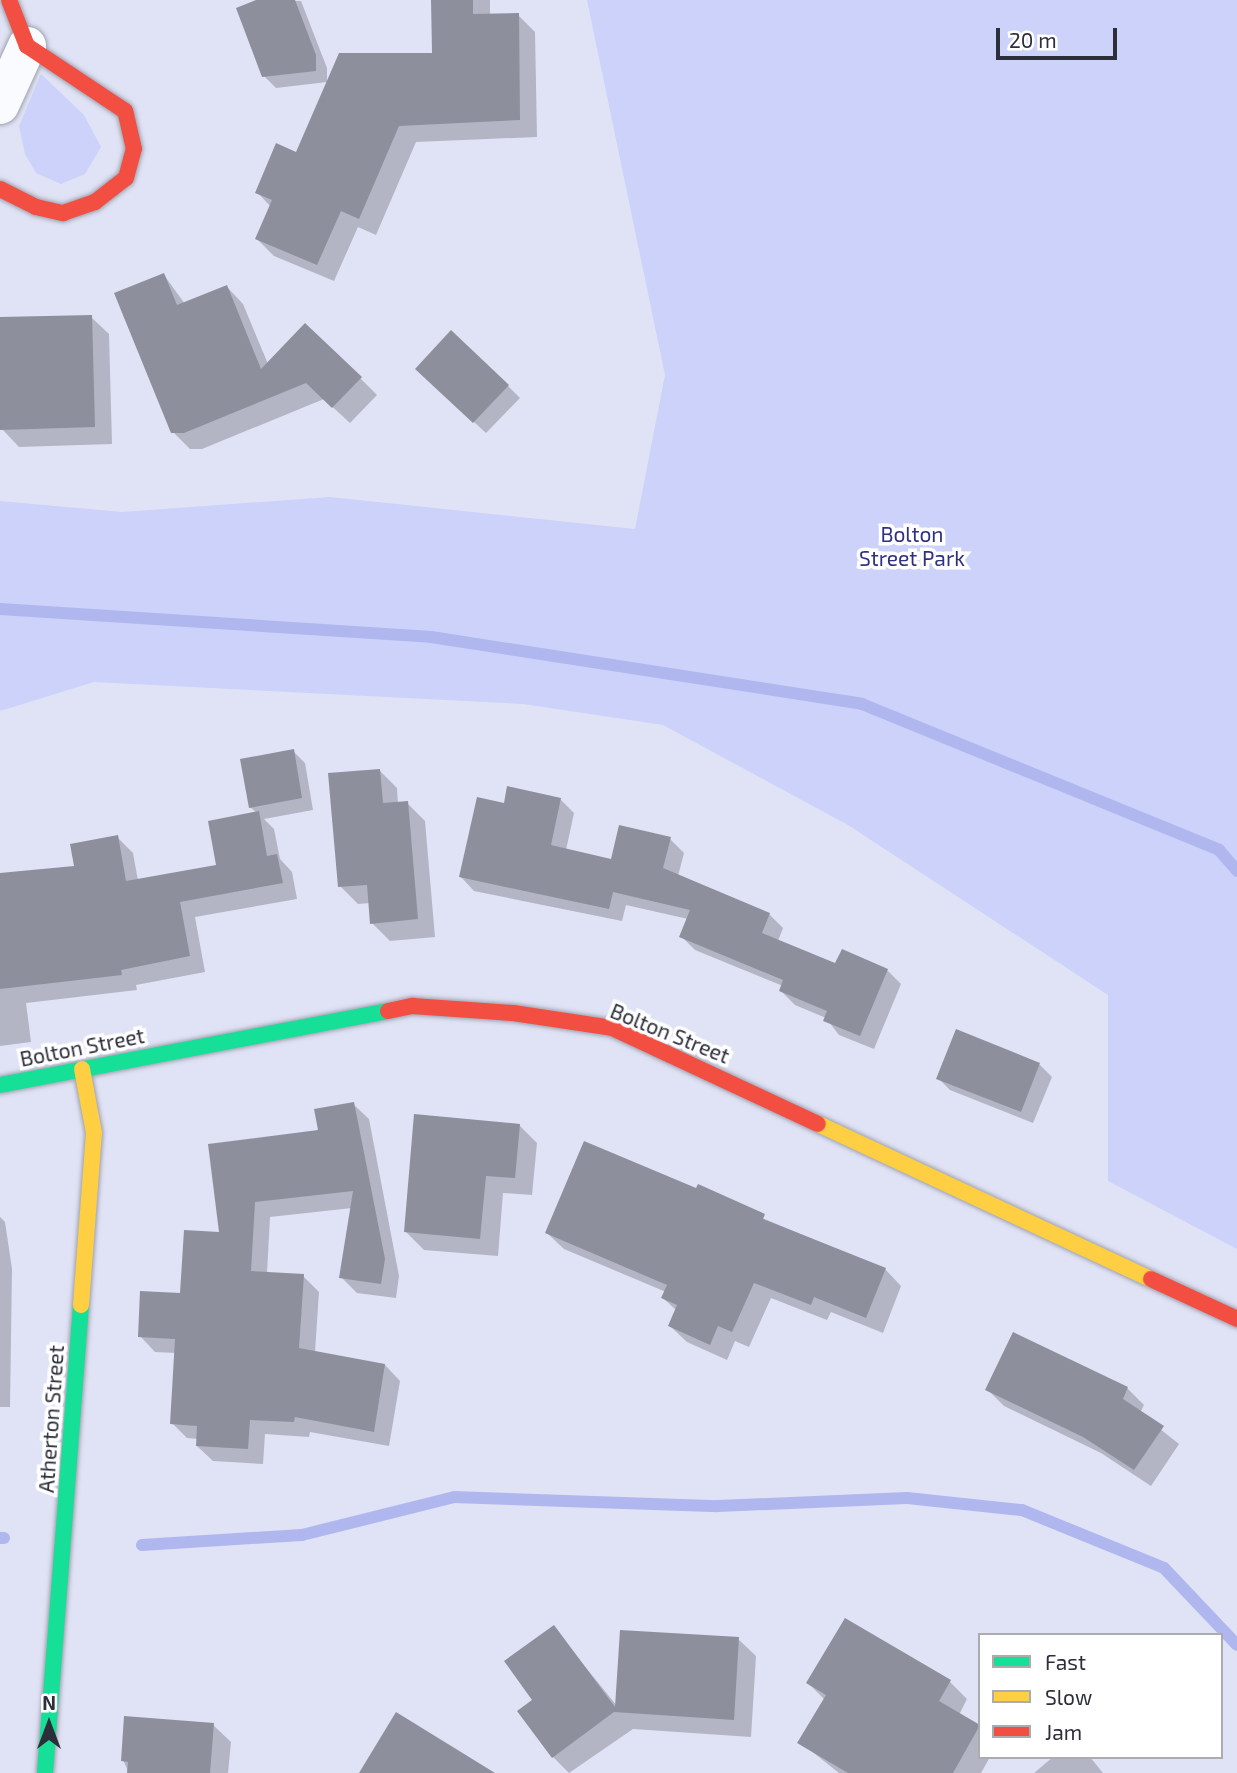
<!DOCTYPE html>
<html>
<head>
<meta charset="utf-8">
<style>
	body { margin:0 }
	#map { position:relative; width:1237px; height:1773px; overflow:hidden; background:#e0e3f5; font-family:"Exo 2",sans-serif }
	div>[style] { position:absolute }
	.green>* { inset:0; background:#ccd2f9 }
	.shadow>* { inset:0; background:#0003 }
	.stream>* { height:12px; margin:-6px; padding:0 6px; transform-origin:6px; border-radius:6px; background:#b0b7ef }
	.building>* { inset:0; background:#8d8f9c }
	.roads { filter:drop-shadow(0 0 2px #9fa1af) drop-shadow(0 0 2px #9fa1af) }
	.street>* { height:38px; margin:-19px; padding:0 19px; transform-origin:19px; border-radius:19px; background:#fafbfe }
	.fast>* { height:16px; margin:-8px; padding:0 8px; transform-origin:8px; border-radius:8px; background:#16e098 }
	.slow>* { height:16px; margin:-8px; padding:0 8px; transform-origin:8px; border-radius:8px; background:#ffcf43 }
	.jam>* { height:16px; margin:-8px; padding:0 8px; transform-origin:8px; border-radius:8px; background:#f24e42 }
	span { translate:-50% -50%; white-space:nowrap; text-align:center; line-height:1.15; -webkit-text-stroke:7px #fff; paint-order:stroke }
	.park-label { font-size:21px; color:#303082 }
	.street-label { font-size:21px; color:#2c2e3a }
	.legend { position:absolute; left:978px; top:1633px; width:245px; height:126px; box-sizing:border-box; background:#fff; border:2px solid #ababb0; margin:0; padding:9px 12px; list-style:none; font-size:21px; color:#2c2e3a }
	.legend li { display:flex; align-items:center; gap:14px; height:35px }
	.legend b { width:35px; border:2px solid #ababb0 }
	.north { position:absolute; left:14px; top:1689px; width:70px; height:70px; -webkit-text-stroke:5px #fff; paint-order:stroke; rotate:0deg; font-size:19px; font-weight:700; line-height:28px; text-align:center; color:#2c2e3a }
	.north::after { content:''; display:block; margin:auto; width:24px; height:32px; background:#2c2e3a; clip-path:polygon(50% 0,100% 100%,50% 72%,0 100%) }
	.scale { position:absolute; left:996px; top:28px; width:121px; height:32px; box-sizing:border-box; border:4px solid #2c2e3a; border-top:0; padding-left:9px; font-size:21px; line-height:24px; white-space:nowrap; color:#2c2e3a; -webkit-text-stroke:5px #fff; paint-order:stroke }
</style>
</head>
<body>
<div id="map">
	<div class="green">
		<div style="clip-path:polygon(587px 0,1237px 0,1237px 1249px,1108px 1181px,1108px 995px,848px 825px,663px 725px,523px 704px,94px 682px,0 711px,0 501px,122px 512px,330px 497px,635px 529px,665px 375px)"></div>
		<div style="clip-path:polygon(41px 74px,84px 115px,101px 147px,85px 174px,61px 184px,36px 173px,25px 154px,19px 126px)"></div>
	</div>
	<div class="shadow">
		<div style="clip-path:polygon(260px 0,301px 1px,327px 68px,327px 82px,276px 88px,264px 76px)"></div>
		<div style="clip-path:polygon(433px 0,490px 0,490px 15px,518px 15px,535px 32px,537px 137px,416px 142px,376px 235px,358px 227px,334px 281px,274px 256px,257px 239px,271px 207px,257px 192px,297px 154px,434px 55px)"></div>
		<div style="clip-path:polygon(164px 275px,185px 304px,227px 287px,243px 304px,268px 364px,360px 378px,377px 395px,350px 423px,324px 399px,202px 449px,190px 449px,173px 432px)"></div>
		<div style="clip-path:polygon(91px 317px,109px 334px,112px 444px,19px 447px,2px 429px,0 318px)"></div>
		<div style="clip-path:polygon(429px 381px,508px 386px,520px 398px,486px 433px)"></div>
		<div style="clip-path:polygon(293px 751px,305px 763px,313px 810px,264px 819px,274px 829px,280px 859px,292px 872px,297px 899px,195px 917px,205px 972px,136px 985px,137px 990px,26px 1003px,31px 1042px,0 1046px,0 875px,76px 867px,117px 837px,133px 853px,138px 881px,218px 866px,257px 813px,250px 807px)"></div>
		<div style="clip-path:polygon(379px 770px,397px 788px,398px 804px,407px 803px,425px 821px,435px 937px,390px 941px,372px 923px,370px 903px,358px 904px,340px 886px)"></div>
		<div style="clip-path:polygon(560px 799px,574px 813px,566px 850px,612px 861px,670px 839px,684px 853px,678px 876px,769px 914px,783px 928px,778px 941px,836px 965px,887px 970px,901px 984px,874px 1049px,839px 1035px,826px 1018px,795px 1005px,781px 991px,783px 986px,695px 950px,681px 936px,688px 919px,626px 905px,622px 921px,474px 891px,461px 877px,505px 805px)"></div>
		<div style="clip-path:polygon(957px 1031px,1040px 1065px,1052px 1077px,1033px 1123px,950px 1090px,938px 1078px)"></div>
		<div style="clip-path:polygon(353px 1104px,369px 1119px,399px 1276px,396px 1298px,357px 1293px,341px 1277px,352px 1208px,270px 1217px,267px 1274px,303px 1276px,319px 1292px,315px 1352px,385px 1365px,400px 1381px,389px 1446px,310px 1432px,309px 1437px,265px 1434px,263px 1464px,213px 1461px,197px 1446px,198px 1439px,187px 1438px,172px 1423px,176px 1353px,155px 1352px,140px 1336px,182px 1295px,221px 1234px)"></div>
		<div style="clip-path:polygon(519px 1125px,537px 1143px,532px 1195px,503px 1193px,498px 1256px,424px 1250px,406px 1232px)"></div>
		<div style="clip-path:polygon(697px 1191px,885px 1269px,901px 1286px,883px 1333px,831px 1312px,827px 1320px,771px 1298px,749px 1347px,735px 1341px,727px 1360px,687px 1342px,670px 1326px,677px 1311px,663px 1298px,666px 1292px,564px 1249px,547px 1233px)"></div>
		<div style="clip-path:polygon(0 1217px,5px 1222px,12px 1269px,10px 1407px,0 1407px)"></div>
		<div style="clip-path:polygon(1127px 1388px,1144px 1405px,1140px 1413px,1179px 1444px,1151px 1486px,1101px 1453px,1004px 1406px,987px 1389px)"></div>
		<div style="clip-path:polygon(553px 1627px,617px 1706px,738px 1639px,756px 1656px,751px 1737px,633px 1729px,569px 1773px,553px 1757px,535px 1700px)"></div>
		<div style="clip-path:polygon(950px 1682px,967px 1699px,959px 1715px,980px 1727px,980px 1757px,990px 1757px,981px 1773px,839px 1773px,805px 1746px,825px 1700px,808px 1683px)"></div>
		<div style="clip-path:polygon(213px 1725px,231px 1742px,228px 1773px,129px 1773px,123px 1760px)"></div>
		<div style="clip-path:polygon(1053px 1757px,1090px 1757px,1103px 1773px,1034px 1773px)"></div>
	</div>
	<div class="stream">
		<div style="left:0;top:609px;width:432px;rotate:3.7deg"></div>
		<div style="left:431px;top:637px;width:436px;rotate:8.8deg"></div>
		<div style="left:862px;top:704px;width:386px;rotate:22.2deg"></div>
		<div style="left:1219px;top:850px;width:28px;rotate:49deg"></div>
		<div style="left:0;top:1538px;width:4px"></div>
		<div style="left:142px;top:1545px;width:160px;rotate:-3.6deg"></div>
		<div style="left:302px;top:1535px;width:157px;rotate:-14deg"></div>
		<div style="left:454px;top:1497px;width:264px;rotate:2deg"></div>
		<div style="left:718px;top:1506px;width:189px;rotate:-2.4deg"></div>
		<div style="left:907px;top:1498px;width:116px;rotate:6deg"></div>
		<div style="left:1022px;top:1510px;width:153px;rotate:22.2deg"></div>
		<div style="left:1164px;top:1568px;width:106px;rotate:46.5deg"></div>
	</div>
	<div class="building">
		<div style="clip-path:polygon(256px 0,295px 0,316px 55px,316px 71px,262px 77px,236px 8px)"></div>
		<div style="clip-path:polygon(431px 0,473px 0,473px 14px,519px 13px,520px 120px,399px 126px,359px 219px,341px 211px,317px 265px,255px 239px,272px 200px,255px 193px,276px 143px,296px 152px,339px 53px,432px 53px)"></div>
		<div style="clip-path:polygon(164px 273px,177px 305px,227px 285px,261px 369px,305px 323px,362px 377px,332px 408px,306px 383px,184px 433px,171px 433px,114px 293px)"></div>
		<div style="clip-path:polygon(92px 315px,95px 427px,0 430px,0 317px)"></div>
		<div style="clip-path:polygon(451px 330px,509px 385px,473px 423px,415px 369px)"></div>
		<div style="clip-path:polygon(294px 749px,302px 798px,249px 808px,240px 759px)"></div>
		<div style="clip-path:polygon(380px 769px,383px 803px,408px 801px,418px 919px,370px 924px,367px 885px,338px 887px,328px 773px)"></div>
		<div style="clip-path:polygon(507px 786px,561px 798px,551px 845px,611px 859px,619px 825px,671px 837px,663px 868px,770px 913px,762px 933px,835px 963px,842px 949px,888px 969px,860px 1036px,823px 1021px,827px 1011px,779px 991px,783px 980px,679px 937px,690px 910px,613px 892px,609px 909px,459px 877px,477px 797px,504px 803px)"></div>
		<div style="clip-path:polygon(259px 811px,267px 856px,277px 854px,283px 883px,180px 902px,190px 956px,121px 970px,122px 975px,0 989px,0 873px,74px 866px,70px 844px,118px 835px,126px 881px,216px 865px,208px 821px)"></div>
		<div style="clip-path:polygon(956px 1029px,1040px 1063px,1021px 1112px,936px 1079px)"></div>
		<div style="clip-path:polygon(354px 1102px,385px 1259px,381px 1284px,339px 1278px,353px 1191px,255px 1202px,251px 1271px,304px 1274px,299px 1348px,385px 1364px,374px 1432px,295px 1417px,294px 1422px,250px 1420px,248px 1449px,196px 1446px,197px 1426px,170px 1424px,175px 1339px,138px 1337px,140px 1291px,180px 1293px,184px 1230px,219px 1232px,208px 1144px,318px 1130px,314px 1109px)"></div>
		<div style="clip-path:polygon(414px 1114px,520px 1124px,515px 1178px,486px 1176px,480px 1239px,404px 1232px)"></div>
		<div style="clip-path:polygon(584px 1141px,696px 1188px,698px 1184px,765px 1214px,763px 1219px,886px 1268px,866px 1318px,814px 1297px,811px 1305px,754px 1283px,732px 1332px,718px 1326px,710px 1345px,668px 1326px,677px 1305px,661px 1298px,667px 1285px,545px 1233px)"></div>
		<div style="clip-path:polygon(1013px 1332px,1128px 1387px,1123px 1399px,1164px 1426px,1134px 1470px,1083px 1437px,985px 1390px)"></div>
		<div style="clip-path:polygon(845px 1618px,951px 1680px,939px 1701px,980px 1725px,953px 1773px,848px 1773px,797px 1743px,826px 1695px,806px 1683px)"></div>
		<div style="clip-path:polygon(554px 1625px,615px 1707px,620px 1630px,739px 1637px,734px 1720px,614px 1712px,552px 1758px,517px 1711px,532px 1700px,504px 1661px)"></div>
		<div style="clip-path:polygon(396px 1712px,495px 1773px,359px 1773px)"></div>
		<div style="clip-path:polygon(124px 1716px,214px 1723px,210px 1773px,127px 1773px,128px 1762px,121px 1761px)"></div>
	</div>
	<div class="roads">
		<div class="street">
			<div style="left:0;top:105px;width:65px;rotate:-65.4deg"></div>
		</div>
		<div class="fast">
			<div style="left:0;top:1085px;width:395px;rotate:-10.8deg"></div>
			<div style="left:45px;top:1773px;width:469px;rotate:-85.6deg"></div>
		</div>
		<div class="slow">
			<div style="left:818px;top:1124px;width:367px;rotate:25deg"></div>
			<div style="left:81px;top:1305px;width:172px;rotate:-85.7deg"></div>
			<div style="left:94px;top:1133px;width:65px;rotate:-100.6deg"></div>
		</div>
		<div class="jam">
			<div style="left:0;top:189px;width:40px;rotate:26.6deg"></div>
			<div style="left:36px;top:207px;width:28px;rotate:13deg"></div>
			<div style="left:63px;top:213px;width:34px;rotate:-19deg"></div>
			<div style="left:95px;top:202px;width:39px;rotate:-38deg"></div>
			<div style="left:126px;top:178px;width:30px;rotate:-75deg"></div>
			<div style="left:134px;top:149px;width:39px;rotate:-103deg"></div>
			<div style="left:125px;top:111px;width:118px;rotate:-146.4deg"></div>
			<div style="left:27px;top:46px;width:49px;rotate:-111.4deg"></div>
			<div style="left:388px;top:1011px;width:25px;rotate:-12deg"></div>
			<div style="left:412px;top:1006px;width:101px;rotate:4deg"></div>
			<div style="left:513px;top:1013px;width:100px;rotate:8.6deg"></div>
			<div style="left:612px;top:1028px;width:227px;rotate:25deg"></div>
			<div style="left:1151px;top:1279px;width:95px;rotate:24.9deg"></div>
		</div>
	</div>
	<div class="park-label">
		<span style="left:912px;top:546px">Bolton<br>Street Park</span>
	</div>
	<div class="street-label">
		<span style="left:670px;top:1033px;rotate:22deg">Bolton Street</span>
		<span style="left:82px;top:1047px;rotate:-11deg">Bolton Street</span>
		<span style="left:51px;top:1419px;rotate:-86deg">Atherton Street</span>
	</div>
	<ul class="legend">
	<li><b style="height:9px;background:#16e098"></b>Fast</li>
	<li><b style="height:9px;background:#ffcf43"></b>Slow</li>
	<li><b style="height:9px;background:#f24e42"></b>Jam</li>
	</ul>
	<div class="north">N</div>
	<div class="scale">20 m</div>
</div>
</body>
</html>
